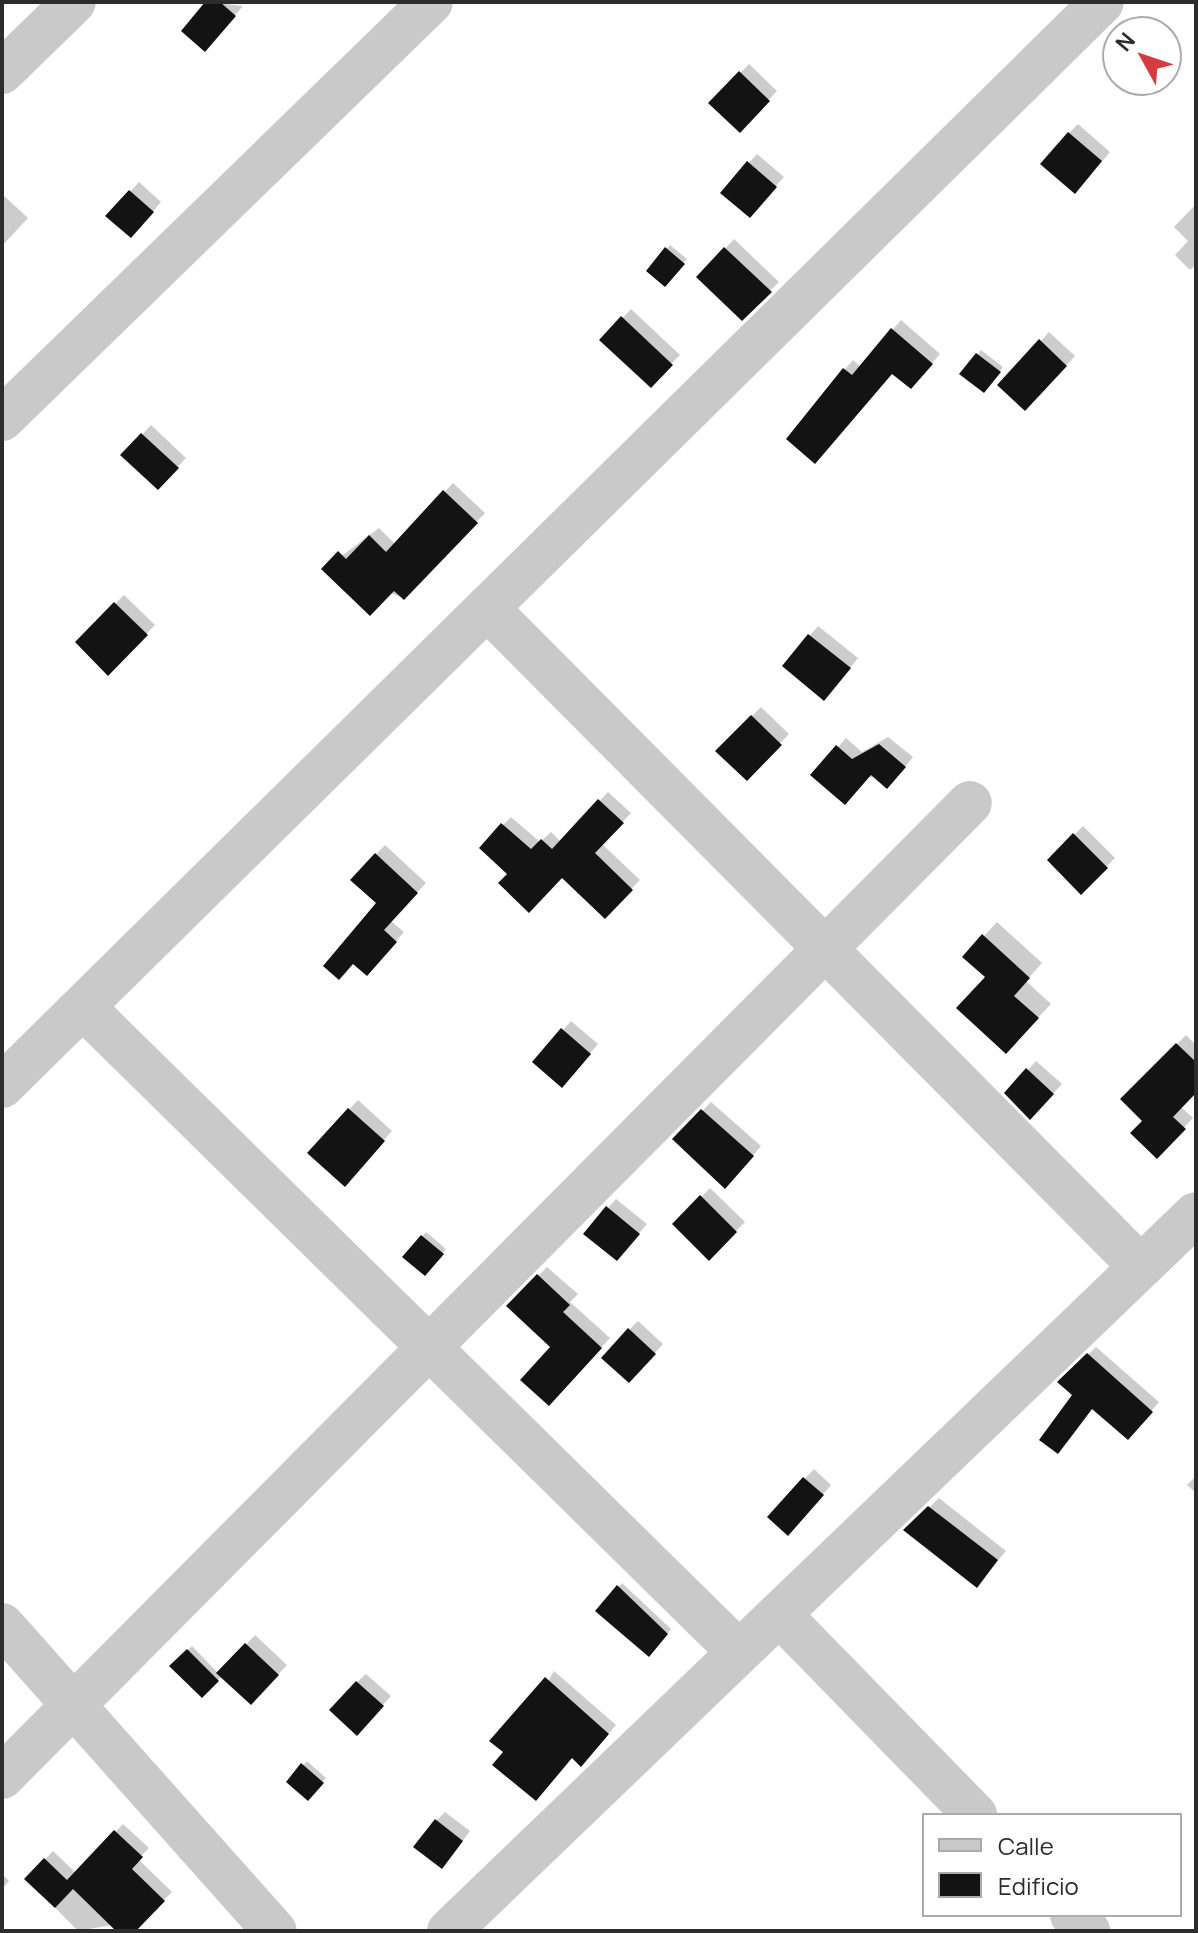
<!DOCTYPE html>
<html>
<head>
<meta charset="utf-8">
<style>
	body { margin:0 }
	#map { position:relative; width:1198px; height:1933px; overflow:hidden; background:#fff; font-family:Manrope,sans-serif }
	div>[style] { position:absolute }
	.shadow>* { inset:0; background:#0003 }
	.building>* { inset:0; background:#131313 }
	.minor>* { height:44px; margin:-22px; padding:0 22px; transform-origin:22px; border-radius:22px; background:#c9c9c9 }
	span { translate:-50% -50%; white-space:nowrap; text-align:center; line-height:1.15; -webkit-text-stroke:8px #fff; paint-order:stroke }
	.frame { position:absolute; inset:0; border:4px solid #2c2c2c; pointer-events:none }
	.legend { position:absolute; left:922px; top:1813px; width:260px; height:104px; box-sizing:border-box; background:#fff; border:2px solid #ababab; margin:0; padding:10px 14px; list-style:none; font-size:24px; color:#2c2c2c }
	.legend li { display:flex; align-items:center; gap:16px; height:40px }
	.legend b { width:40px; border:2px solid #ababab }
	.north { position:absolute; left:1102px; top:16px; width:80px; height:80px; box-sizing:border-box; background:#fff; border:2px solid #ababab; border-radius:50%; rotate:310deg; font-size:22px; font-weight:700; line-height:32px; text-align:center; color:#2c2c2c }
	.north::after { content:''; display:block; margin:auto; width:28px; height:36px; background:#d53c42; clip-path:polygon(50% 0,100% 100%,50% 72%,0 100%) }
</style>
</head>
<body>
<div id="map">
	<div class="shadow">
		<div style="clip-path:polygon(208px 2px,243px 6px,214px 40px)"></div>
		<div style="clip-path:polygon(749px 64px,777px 91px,740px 130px,711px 103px)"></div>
		<div style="clip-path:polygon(1078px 124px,1110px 152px,1084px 183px,1069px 133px)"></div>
		<div style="clip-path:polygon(757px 154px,784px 177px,758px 206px,749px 163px)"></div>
		<div style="clip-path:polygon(139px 182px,161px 202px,140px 227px,108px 216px)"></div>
		<div style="clip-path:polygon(2px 194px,28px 218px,2px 246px)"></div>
		<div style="clip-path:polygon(1196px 204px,1196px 264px,1190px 270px,1175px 255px,1188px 241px,1174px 227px)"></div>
		<div style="clip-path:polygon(734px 239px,779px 282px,742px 318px,699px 277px)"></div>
		<div style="clip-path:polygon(670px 245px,687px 259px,664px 285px,648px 271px)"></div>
		<div style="clip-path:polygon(631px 309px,680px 355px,651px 385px,602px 340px)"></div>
		<div style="clip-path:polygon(901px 320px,940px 354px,919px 378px,893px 372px,789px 439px,845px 369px,853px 360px,861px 367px)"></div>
		<div style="clip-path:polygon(1049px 332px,1075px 356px,1025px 409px,1041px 341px)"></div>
		<div style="clip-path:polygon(981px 350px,1003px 367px,988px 387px,962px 374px)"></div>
		<div style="clip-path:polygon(151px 425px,186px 458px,167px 479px,123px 455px)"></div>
		<div style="clip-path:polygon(453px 483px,485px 513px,404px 598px,324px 569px,379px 528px,395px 544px)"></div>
		<div style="clip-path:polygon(124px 595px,155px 625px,108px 673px,77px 642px)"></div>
		<div style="clip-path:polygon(818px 626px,858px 658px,833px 689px,784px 666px)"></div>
		<div style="clip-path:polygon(761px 707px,789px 734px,747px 778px,718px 751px)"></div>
		<div style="clip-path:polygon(888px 737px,913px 757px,896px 778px,813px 775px,846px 738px,862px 752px)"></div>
		<div style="clip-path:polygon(608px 792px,631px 813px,602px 844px,640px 880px,605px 916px,562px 875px,510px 873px,503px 825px,511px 817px,540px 842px,551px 832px,561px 842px)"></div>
		<div style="clip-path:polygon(1083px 826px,1115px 858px,1081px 892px,1049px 860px)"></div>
		<div style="clip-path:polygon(385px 845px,426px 883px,391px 921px,404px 932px,376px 965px,379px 902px,353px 879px)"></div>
		<div style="clip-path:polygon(997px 922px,1042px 963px,1026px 981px,1051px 1004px,1019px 1038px,988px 977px,984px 936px)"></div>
		<div style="clip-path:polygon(571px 1021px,598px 1044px,571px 1076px,563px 1030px)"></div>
		<div style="clip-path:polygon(1186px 1035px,1196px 1045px,1196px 1091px,1181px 1107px,1193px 1118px,1157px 1156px,1145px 1121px,1123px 1099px)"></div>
		<div style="clip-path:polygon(1036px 1061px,1062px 1084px,1039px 1109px,1028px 1070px)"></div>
		<div style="clip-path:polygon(358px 1100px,392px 1131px,353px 1175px,309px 1153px)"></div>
		<div style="clip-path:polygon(711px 1102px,761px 1146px,734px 1178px,675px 1139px)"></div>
		<div style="clip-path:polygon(710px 1188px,745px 1222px,709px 1258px,675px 1224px)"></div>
		<div style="clip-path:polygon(616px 1199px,647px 1224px,625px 1250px,608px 1208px)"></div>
		<div style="clip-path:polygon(426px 1232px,446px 1249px,425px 1273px,405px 1257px)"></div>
		<div style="clip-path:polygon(547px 1267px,578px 1294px,570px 1302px,610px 1338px,558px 1395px,552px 1347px,509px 1306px)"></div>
		<div style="clip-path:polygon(638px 1321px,663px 1344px,638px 1372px,629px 1330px)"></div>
		<div style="clip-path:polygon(1096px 1347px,1159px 1402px,1135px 1430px,1093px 1408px,1066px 1444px,1074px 1395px,1060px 1382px)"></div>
		<div style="clip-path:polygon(814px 1469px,831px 1485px,797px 1525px,770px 1517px)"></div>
		<div style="clip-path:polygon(1196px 1476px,1196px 1493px,1187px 1485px)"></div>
		<div style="clip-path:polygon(939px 1498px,1006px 1551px,985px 1576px,906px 1530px)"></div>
		<div style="clip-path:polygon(622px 1583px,671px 1629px,653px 1651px,598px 1611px)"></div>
		<div style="clip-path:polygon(255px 1635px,287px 1665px,251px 1703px,222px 1676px,202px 1696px,172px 1666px,192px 1646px,219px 1674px)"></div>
		<div style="clip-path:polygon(554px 1671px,616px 1725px,589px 1756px,506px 1752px)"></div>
		<div style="clip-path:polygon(366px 1674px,391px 1696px,366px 1724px,357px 1682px)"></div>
		<div style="clip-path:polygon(307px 1761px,326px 1778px,308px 1798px,288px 1782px)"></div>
		<div style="clip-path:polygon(445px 1812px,470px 1831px,450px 1858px,436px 1821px)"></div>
		<div style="clip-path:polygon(123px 1824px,149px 1848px,138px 1859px,172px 1892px,133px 1931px,112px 1925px,78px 1931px,27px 1879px,53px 1851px,76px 1873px)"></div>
		<div style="clip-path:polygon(2px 1874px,9px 1881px,2px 1889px)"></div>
	</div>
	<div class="building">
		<div style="clip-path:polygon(205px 2px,220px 2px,236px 16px,205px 52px,181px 31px)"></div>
		<div style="clip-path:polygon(739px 71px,770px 101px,740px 133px,708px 103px)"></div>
		<div style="clip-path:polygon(1068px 132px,1102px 161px,1075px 194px,1040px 164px)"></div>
		<div style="clip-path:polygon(747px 161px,777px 187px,750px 218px,720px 193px)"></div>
		<div style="clip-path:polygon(129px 190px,154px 212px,131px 238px,105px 216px)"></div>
		<div style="clip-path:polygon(665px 247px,685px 264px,665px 287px,646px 271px)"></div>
		<div style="clip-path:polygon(724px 247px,772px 292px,742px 321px,696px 277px)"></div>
		<div style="clip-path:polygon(621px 316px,673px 365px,651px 388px,599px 340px)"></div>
		<div style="clip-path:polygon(891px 328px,933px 364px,911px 389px,892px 374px,815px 464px,786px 439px,843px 368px,852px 375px)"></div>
		<div style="clip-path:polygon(1039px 339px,1067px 366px,1025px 411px,997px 385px)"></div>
		<div style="clip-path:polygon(976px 353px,1001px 372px,984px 393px,959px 374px)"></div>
		<div style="clip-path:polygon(141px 433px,179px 468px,158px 490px,120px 455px)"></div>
		<div style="clip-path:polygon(443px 490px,478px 523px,404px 600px,394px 591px,370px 616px,321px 569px,338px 551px,346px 559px,369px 535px,386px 552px)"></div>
		<div style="clip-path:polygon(114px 602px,148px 635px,108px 676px,75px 642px)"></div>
		<div style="clip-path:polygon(808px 634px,851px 668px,824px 701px,782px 666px)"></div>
		<div style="clip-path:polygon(751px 715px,782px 745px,747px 781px,715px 751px)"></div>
		<div style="clip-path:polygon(879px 744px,906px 767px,887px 789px,871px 775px,845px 805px,810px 775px,836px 745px,852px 759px)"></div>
		<div style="clip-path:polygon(598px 799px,624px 823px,595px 853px,633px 890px,605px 919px,562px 878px,529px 913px,498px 883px,507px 874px,479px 848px,501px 823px,531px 849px,541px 839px,552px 849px)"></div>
		<div style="clip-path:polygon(1073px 833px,1108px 868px,1081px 895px,1047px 860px)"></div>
		<div style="clip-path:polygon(375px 853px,418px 893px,384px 930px,397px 942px,367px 976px,353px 964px,339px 980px,323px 966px,376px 903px,350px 880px)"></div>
		<div style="clip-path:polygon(982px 934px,1030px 978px,1014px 996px,1039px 1018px,1006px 1054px,956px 1008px,985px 977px,962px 957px)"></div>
		<div style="clip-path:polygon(561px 1028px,591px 1054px,562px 1088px,532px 1062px)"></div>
		<div style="clip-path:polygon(1176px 1043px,1196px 1062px,1196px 1093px,1173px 1117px,1186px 1129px,1157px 1159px,1130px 1133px,1142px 1121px,1120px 1099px)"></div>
		<div style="clip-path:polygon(1026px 1068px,1054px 1094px,1030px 1120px,1004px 1093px)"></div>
		<div style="clip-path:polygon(348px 1108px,385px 1141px,345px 1187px,307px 1153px)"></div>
		<div style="clip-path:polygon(701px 1109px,754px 1156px,725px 1189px,672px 1139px)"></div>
		<div style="clip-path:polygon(700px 1195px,737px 1232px,709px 1261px,672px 1224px)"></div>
		<div style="clip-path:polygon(606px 1206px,640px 1234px,617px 1261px,583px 1234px)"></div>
		<div style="clip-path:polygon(421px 1235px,444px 1254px,425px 1276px,402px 1257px)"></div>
		<div style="clip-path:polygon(537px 1274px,570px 1305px,563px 1312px,602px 1348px,549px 1406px,520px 1380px,550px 1347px,506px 1306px)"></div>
		<div style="clip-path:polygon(628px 1328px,656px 1354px,629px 1383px,601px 1358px)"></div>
		<div style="clip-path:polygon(1087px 1353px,1153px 1412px,1128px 1440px,1092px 1409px,1058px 1454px,1039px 1440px,1072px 1395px,1057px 1382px)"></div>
		<div style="clip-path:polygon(803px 1477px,824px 1495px,788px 1536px,767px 1517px)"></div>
		<div style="clip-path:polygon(928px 1506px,998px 1560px,977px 1588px,903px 1530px)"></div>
		<div style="clip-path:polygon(617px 1585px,668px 1634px,649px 1657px,595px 1611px)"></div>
		<div style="clip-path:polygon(245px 1643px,279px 1675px,251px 1705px,216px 1673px)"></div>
		<div style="clip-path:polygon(187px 1649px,219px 1681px,202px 1698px,169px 1666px)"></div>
		<div style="clip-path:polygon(545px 1677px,609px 1734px,581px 1767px,572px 1758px,536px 1801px,492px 1765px,503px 1752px,489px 1741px)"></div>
		<div style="clip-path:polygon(356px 1681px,384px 1706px,357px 1736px,329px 1710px)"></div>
		<div style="clip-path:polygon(301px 1763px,324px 1783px,308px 1801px,286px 1782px)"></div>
		<div style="clip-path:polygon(435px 1819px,463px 1841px,442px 1869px,413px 1847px)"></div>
		<div style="clip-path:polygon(114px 1830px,143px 1857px,132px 1869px,165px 1901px,136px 1931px,116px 1931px,73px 1889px,55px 1908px,24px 1879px,44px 1858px,67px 1880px)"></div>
	</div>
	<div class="minor">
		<div style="left:2px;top:72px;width:100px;rotate:-44.2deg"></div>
		<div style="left:2px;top:419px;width:598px;rotate:-44.19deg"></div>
		<div style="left:487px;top:608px;width:928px;rotate:45.22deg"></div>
		<div style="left:83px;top:1007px;width:920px;rotate:44.52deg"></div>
		<div style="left:2px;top:1086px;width:1544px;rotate:-44.58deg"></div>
		<div style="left:779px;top:1614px;width:281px;rotate:45.7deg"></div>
		<div style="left:2px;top:1625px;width:410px;rotate:48.3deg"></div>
		<div style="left:2px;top:1777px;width:1373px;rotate:-45.18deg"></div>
		<div style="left:1072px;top:1915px;width:23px;rotate:45deg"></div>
		<div style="left:449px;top:1931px;width:1035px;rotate:-43.83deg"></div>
	</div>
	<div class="frame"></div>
	<ul class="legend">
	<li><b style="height:10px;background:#c9c9c9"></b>Calle</li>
	<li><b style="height:22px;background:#131313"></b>Edificio</li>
	</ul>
	<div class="north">N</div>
</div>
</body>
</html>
